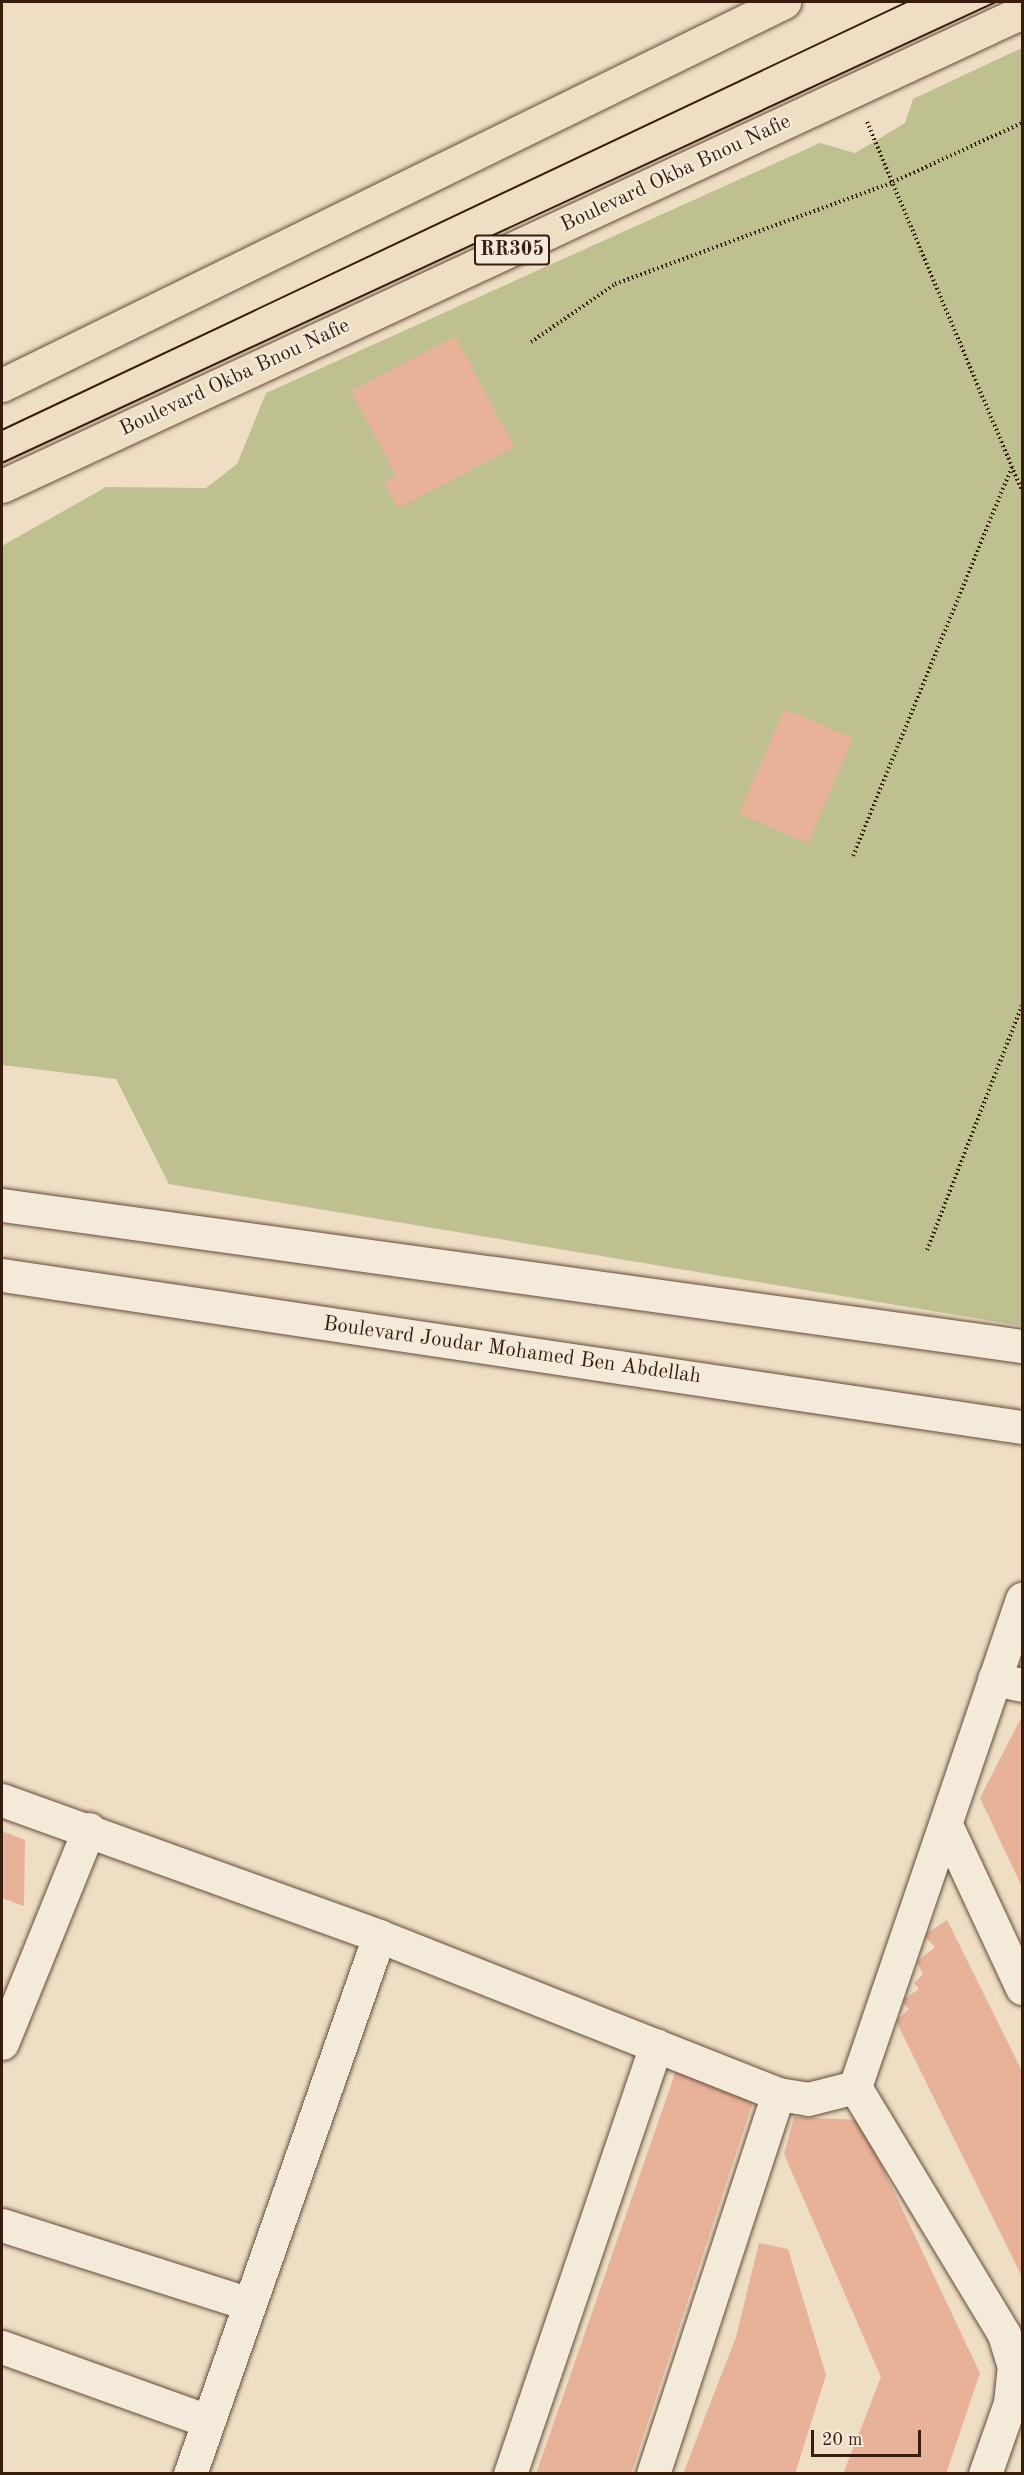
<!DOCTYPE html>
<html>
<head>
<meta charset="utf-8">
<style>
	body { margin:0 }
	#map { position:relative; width:1024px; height:2475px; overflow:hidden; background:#eddec4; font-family:"Old Standard TT",serif }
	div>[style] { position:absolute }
	.green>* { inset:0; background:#bec090 }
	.building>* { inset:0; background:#e8b299 }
	.path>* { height:4px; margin-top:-2px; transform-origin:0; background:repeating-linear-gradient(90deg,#371d0c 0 1.5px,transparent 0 4.5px) }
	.roads { filter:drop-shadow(0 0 2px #644d3a) drop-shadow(0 0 2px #644d3a) }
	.street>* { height:33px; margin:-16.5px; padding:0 16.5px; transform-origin:16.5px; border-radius:16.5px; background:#f3ead9 }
	.secondary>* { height:33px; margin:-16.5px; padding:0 16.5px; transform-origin:16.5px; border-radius:16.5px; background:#f3ead9 }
	.primary>* { height:33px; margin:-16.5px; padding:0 16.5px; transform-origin:16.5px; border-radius:16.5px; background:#eddec4 }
	.tram>* { height:1.5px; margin:-0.75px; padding:0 0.75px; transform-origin:0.75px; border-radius:0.75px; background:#371d0c }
	span { translate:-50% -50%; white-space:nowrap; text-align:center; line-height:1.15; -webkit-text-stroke:4.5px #f3ead9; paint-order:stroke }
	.shield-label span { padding:2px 4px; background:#f3ead9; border:2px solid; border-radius:4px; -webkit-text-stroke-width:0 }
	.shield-label { font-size:20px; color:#371d0c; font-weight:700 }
	.street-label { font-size:21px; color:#371d0c }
	.frame { position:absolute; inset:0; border:3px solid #371d0c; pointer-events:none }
	.scale { position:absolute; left:811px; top:2430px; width:110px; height:27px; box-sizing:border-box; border:3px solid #371d0c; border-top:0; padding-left:8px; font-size:18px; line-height:21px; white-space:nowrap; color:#371d0c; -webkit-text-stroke:4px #f3ead9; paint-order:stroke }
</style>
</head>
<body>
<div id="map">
	<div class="green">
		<div style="clip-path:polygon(1022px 48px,1022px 1326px,169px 1184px,116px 1079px,2px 1065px,2px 546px,106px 487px,206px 488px,237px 464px,266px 393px,820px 143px,855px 153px,905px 123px,913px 99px)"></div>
	</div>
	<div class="building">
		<div style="clip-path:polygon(455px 336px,514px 447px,398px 508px,384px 482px,396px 476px,351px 391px)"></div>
		<div style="clip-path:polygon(784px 709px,853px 738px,808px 843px,739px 814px)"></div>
		<div style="clip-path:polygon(1022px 1716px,1022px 1887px,980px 1798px)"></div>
		<div style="clip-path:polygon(2px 1831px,25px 1840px,24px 1906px,2px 1898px)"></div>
		<div style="clip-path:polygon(947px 1920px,1022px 2071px,1022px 2277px,896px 2021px,909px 2009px,901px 2001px,919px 1989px,914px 1983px,923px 1974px,917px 1962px,935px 1947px,924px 1935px)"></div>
		<div style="clip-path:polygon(680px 2059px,756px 2093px,631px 2474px,536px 2474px)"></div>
		<div style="clip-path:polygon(794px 2117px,860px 2120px,980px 2373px,946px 2474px,843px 2474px,881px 2377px,784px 2154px)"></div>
		<div style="clip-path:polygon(759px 2243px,788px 2249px,826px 2375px,795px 2474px,683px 2474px,736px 2337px)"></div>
	</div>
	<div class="path">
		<div style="left:867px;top:122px;width:399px;rotate:67.2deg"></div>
		<div style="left:531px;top:342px;width:102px;rotate:-34.6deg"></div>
		<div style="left:615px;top:284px;width:296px;rotate:-20.1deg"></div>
		<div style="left:893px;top:182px;width:142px;rotate:-24.6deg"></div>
		<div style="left:853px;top:856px;width:420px;rotate:-67.8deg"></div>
		<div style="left:927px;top:1250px;width:263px;rotate:-68.8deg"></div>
	</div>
	<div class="roads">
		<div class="street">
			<div style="left:994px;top:1679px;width:29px;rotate:12deg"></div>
			<div style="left:2px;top:1800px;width:401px;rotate:19.8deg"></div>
			<div style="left:379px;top:1936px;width:429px;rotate:21.6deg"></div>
			<div style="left:778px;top:2094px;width:30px;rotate:9deg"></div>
			<div style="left:808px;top:2099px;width:49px;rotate:-14.3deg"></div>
			<div style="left:946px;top:1825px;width:180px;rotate:65deg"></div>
			<div style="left:2px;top:2043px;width:231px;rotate:-67.9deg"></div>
			<div style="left:2px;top:2225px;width:259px;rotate:17.7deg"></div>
			<div style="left:2px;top:2347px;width:218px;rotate:19.8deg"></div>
			<div style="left:190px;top:2474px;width:570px;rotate:-70.64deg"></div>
			<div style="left:510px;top:2474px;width:453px;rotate:-71.2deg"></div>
			<div style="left:653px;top:2474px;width:400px;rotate:-71.8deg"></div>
			<div style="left:985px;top:2474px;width:75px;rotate:-70.6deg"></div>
			<div style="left:1010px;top:2403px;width:36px;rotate:-84deg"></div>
			<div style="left:1014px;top:2367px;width:34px;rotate:-107deg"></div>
			<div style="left:1004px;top:2334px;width:288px;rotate:-121.1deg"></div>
			<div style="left:855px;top:2087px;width:516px;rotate:-71.11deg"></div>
		</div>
		<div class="secondary">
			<div style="left:2px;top:1205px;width:1030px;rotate:7.87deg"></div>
			<div style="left:2px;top:1275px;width:1031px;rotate:8.48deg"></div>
		</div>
		<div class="primary">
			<div style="left:2px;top:385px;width:871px;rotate:-26.09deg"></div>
			<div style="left:2px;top:486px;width:1125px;rotate:-24.92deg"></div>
		</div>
	</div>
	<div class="tram">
		<div style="left:2px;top:430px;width:1001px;rotate:-25.31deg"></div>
		<div style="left:2px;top:463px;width:1096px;rotate:-24.88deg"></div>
	</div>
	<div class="shield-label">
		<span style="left:512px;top:250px">RR305</span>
	</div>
	<div class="street-label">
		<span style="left:676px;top:174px;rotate:-25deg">Boulevard Okba Bnou Nafie</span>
		<span style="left:235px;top:378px;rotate:-25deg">Boulevard Okba Bnou Nafie</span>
		<span style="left:512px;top:1351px;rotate:8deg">Boulevard Joudar Mohamed Ben Abdellah</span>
	</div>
	<div class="frame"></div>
	<div class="scale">20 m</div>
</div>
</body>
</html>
